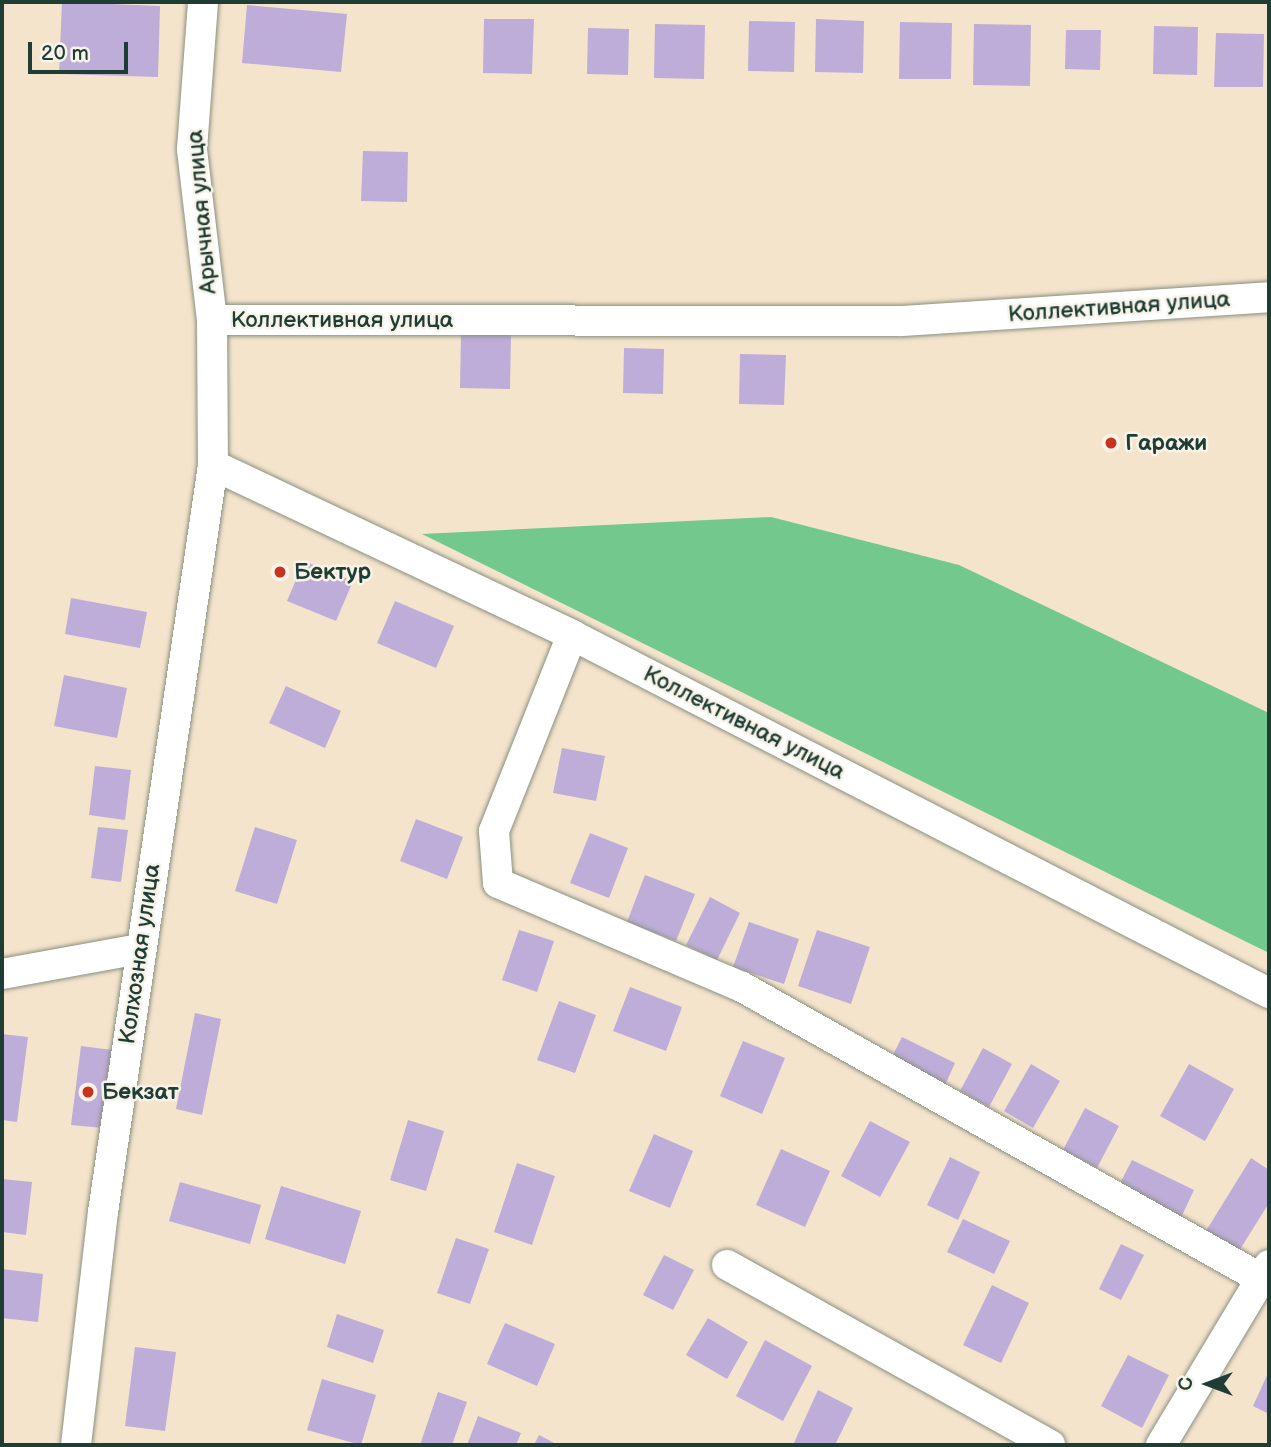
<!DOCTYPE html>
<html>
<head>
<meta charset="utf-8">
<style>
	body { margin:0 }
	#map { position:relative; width:1271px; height:1447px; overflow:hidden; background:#f5e4cc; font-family:"Balsamiq Sans",sans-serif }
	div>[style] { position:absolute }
	.green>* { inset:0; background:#72c88d }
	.building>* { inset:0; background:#bdadd8 }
	.roads { filter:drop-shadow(0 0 2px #8a9080) drop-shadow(0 0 2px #8a9080) }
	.street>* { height:30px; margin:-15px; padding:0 15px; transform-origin:15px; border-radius:15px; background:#fff }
	.dots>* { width:19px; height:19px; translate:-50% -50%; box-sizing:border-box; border:4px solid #f7f3e8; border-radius:50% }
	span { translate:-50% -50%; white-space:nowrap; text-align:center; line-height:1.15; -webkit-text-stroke:5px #f7f3e8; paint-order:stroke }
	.street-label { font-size:23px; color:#1f3d34 }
	.poi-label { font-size:23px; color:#1f3d34; font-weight:700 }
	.left { translate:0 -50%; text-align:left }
	.frame { position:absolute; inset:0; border:4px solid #1f3d34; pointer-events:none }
	.north { position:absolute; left:1173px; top:1349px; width:70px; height:70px; -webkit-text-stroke:5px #f7f3e8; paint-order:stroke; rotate:270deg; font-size:19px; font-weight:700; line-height:28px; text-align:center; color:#1f3d34 }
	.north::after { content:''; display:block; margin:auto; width:24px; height:32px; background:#1f3d34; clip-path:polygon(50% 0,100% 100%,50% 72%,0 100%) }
	.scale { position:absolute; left:28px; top:42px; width:100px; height:32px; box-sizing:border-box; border:4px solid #1f3d34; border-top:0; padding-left:9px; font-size:21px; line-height:24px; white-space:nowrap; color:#1f3d34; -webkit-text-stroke:5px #f7f3e8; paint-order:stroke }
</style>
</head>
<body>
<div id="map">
	<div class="green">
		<div style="clip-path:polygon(771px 517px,959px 565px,1269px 713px,1269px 953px,422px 534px)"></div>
	</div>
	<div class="building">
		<div style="clip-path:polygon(62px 2px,160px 6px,158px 77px,59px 74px)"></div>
		<div style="clip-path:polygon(247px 5px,347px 14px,341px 72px,242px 63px)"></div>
		<div style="clip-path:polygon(484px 19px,534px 19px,532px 74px,483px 73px)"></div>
		<div style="clip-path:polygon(816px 19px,864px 21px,863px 73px,815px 72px)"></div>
		<div style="clip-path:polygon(749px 21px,795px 22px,794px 72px,748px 71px)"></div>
		<div style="clip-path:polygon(900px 22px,952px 23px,951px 79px,899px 79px)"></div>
		<div style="clip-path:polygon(655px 24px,705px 25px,704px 79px,654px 78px)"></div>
		<div style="clip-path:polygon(974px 24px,1031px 25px,1030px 86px,973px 85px)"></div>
		<div style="clip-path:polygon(1154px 26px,1198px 27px,1197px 75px,1153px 74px)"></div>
		<div style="clip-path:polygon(588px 28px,629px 29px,628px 75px,587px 74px)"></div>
		<div style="clip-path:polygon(1066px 30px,1101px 30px,1100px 70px,1065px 69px)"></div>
		<div style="clip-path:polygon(1216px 33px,1264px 34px,1263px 87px,1214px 87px)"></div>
		<div style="clip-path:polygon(363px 151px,408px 152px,407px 202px,361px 201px)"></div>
		<div style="clip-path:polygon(461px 333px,511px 334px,510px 389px,460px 388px)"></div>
		<div style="clip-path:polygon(624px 348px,664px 349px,663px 394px,623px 393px)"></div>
		<div style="clip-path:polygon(740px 354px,786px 355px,784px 405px,739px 404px)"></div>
		<div style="clip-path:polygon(304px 561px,353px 581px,336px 621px,287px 601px)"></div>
		<div style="clip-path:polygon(71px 598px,147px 612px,140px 648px,65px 634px)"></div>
		<div style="clip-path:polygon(395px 601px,454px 626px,436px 668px,377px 643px)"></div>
		<div style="clip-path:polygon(64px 675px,127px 688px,117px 738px,54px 726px)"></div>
		<div style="clip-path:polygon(286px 686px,341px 711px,325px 748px,269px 723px)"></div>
		<div style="clip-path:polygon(562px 748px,605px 756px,596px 801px,553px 793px)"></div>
		<div style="clip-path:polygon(95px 766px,131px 770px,125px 820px,89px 815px)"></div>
		<div style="clip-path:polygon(416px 819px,463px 837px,447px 879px,400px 861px)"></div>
		<div style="clip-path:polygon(98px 827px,128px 830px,121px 882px,91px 878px)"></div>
		<div style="clip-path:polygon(255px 827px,297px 840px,277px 904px,235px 891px)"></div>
		<div style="clip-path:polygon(590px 833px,628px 848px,609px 898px,570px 883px)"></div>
		<div style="clip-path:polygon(645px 875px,695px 894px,676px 941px,627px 922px)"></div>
		<div style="clip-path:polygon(710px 897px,740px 913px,717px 960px,686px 945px)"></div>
		<div style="clip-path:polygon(749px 922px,799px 939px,784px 984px,733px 967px)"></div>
		<div style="clip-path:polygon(519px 930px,554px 941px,537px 992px,502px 980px)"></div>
		<div style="clip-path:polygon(817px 930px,870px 947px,851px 1004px,798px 986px)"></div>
		<div style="clip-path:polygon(630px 987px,682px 1007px,666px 1051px,613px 1031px)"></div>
		<div style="clip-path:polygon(559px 1001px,596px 1015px,575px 1073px,537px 1060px)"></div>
		<div style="clip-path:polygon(195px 1013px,221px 1019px,202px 1115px,176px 1109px)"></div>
		<div style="clip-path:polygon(2px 1034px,28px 1037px,17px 1122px,2px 1120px)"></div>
		<div style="clip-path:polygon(902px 1037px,955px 1063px,945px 1085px,891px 1059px)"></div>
		<div style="clip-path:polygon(743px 1041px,785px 1058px,762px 1114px,720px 1096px)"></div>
		<div style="clip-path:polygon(81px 1046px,112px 1050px,103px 1128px,71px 1125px)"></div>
		<div style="clip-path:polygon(983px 1048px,1012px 1064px,989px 1107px,960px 1091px)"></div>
		<div style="clip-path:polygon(1031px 1064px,1060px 1081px,1033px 1128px,1004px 1111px)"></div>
		<div style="clip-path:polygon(1189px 1064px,1234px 1089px,1205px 1141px,1160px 1116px)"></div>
		<div style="clip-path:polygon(1085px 1108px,1119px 1126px,1097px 1168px,1063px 1150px)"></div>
		<div style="clip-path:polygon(408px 1120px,444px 1131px,426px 1191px,390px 1180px)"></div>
		<div style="clip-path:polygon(870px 1121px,910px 1142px,880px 1197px,841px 1176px)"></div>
		<div style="clip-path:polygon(654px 1134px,693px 1151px,670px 1208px,629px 1191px)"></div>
		<div style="clip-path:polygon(781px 1149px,830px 1171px,805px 1227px,756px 1205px)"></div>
		<div style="clip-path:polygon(950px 1157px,980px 1172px,958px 1220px,927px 1205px)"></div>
		<div style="clip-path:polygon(1251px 1158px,1269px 1170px,1269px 1203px,1239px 1251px,1206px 1231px)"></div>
		<div style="clip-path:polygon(1132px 1160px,1194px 1190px,1178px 1224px,1115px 1193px)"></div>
		<div style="clip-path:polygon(517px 1163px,555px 1176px,532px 1245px,494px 1232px)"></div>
		<div style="clip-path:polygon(2px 1179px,32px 1182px,26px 1235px,2px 1232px)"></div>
		<div style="clip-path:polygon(180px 1182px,261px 1205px,250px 1244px,169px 1221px)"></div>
		<div style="clip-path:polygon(281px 1186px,361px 1211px,345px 1264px,265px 1239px)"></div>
		<div style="clip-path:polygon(963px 1219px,1010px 1241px,994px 1274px,947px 1252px)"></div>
		<div style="clip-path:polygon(456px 1238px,489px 1249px,470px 1304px,437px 1293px)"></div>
		<div style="clip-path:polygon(1121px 1244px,1144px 1255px,1121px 1300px,1099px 1289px)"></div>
		<div style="clip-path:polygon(664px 1255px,694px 1270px,673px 1310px,643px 1295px)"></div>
		<div style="clip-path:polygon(2px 1269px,43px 1274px,38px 1322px,2px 1318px)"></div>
		<div style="clip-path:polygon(992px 1285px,1029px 1303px,1001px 1363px,963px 1345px)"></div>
		<div style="clip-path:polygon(337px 1314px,384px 1330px,373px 1363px,327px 1347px)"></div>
		<div style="clip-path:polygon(708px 1318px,748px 1342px,727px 1379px,686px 1355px)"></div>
		<div style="clip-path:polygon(505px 1323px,555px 1344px,537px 1386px,487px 1364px)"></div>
		<div style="clip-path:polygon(765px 1340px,812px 1366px,783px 1421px,736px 1396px)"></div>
		<div style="clip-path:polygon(135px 1347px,176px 1352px,165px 1431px,125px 1426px)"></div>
		<div style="clip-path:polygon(1128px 1355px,1169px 1375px,1142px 1428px,1101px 1406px)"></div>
		<div style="clip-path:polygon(1269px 1371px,1269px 1414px,1253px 1406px)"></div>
		<div style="clip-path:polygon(322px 1379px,376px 1395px,361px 1445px,307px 1430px)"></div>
		<div style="clip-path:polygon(818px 1390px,853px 1408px,835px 1445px,793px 1445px)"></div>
		<div style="clip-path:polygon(438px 1392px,467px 1402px,452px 1445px,420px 1445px)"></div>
		<div style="clip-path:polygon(478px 1416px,521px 1433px,516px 1445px,467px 1445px)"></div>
		<div style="clip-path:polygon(539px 1435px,558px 1445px,534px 1445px)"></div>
	</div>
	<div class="roads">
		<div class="street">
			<div style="left:212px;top:320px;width:690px;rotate:0.08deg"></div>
			<div style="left:902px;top:321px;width:368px;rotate:-3.7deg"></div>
			<div style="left:213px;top:465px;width:397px;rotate:25.3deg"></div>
			<div style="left:572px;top:635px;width:784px;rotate:27.19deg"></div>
			<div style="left:572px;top:635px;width:211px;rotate:111.7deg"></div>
			<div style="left:494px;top:831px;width:52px;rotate:85.6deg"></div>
			<div style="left:498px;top:883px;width:265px;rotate:23.1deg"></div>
			<div style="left:742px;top:987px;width:604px;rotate:29.32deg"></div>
			<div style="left:2px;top:974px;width:140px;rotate:-10.3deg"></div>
			<div style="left:727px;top:1265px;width:370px;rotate:29.1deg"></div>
			<div style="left:76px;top:1445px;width:235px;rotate:-83.4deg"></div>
			<div style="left:103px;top:1212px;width:755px;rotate:-81.62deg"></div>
			<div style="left:213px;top:465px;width:145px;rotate:-90.4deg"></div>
			<div style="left:212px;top:320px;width:172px;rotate:-96.7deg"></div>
			<div style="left:192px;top:149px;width:147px;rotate:-85.7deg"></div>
			<div style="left:1161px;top:1445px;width:210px;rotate:-59deg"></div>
		</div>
	</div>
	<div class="dots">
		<div style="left:1111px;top:443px;background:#c8321e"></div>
		<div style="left:280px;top:572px;background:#c8321e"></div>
		<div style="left:88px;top:1092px;background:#c8321e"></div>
	</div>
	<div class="street-label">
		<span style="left:202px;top:212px;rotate:-95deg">Арычная улица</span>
		<span style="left:1119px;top:307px;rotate:-4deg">Коллективная улица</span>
		<span style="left:342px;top:320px">Коллективная улица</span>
		<span style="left:744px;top:723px;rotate:27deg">Коллективная улица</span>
		<span style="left:140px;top:954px;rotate:-82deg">Колхозная улица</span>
	</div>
	<div class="poi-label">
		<span class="left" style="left:1125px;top:443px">Гаражи</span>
		<span class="left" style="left:294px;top:572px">Бектур</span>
		<span class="left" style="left:102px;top:1092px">Бекзат</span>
	</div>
	<div class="frame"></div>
	<div class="north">С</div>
	<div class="scale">20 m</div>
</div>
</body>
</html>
